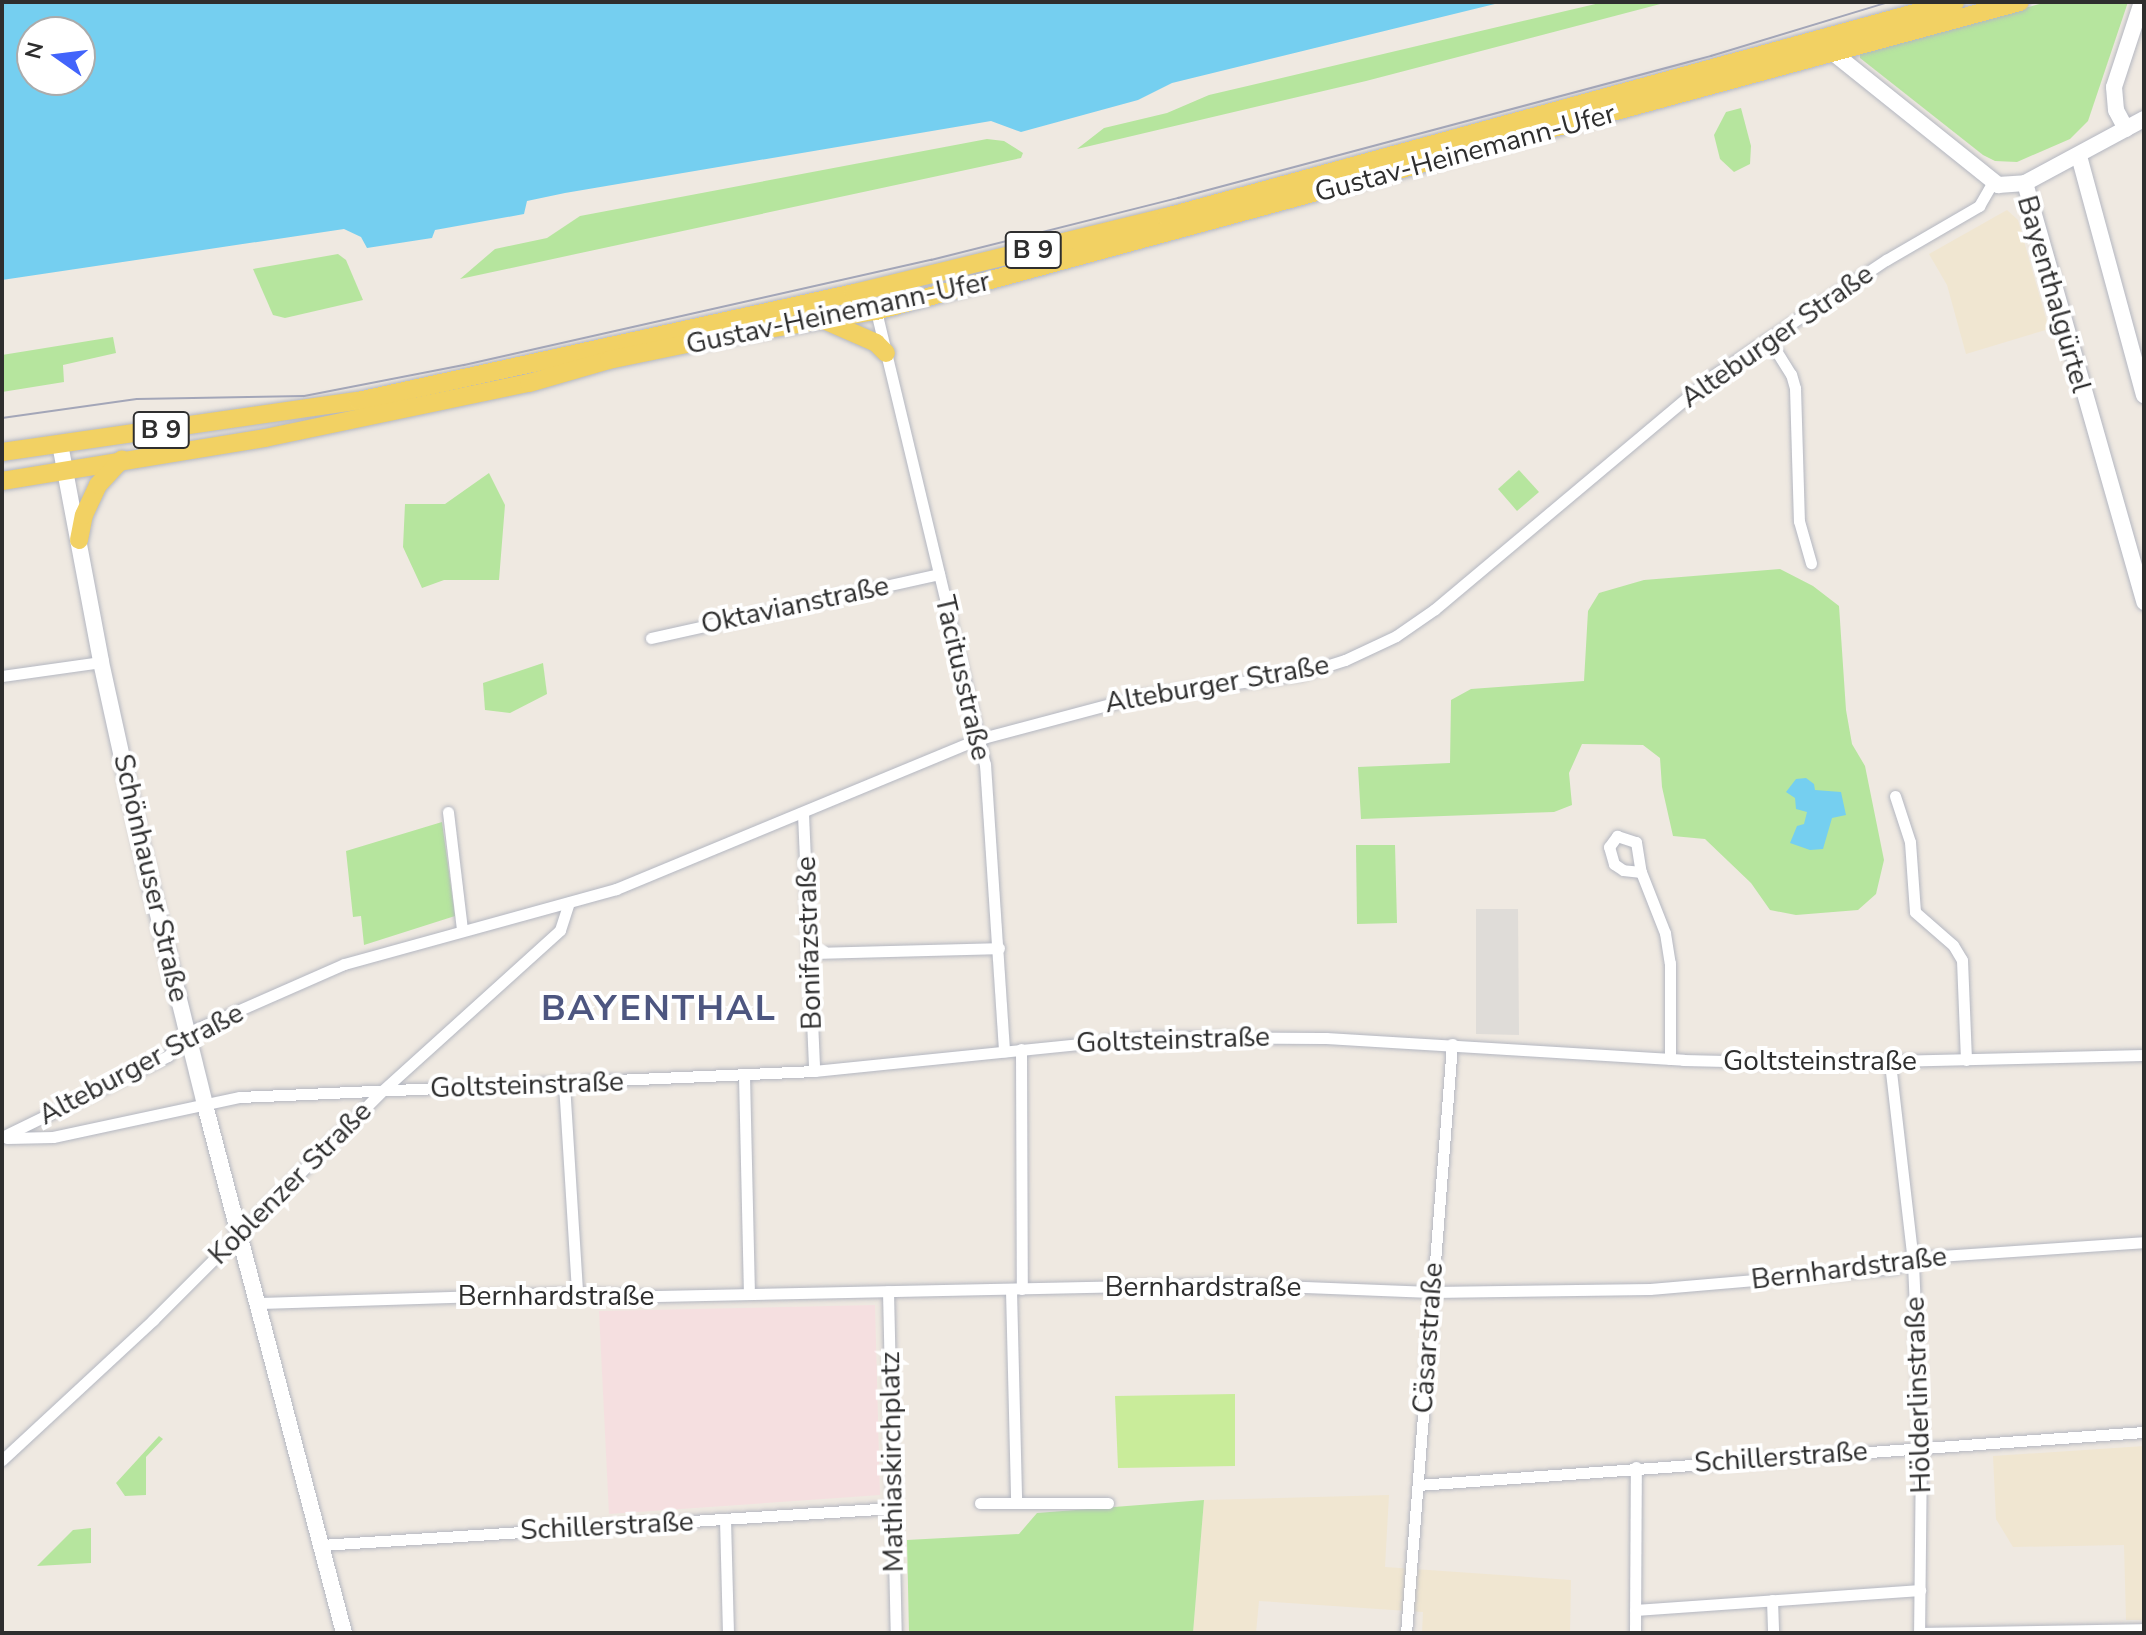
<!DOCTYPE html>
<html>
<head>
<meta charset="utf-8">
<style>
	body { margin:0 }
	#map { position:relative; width:2146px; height:1635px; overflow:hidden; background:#efe9e1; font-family:"Nunito Sans",sans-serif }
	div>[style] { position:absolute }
	.education>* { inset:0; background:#f0e6d1 }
	.medical>* { inset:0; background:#f5dfe0 }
	.green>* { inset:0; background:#b6e59e }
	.pitch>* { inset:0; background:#c9ec9a }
	.plaza>* { inset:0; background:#dfdcd8 }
	.water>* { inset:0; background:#75cff0 }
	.roads { filter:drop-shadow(0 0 2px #b4b7c1) drop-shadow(0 0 2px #b4b7c1) }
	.street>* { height:11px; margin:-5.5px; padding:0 5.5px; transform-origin:5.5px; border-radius:5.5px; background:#fff }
	.secondary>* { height:16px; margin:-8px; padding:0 8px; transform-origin:8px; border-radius:8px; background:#fff }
	.primary>* { height:18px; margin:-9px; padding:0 9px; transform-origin:9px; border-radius:9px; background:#f2d163 }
	.tram>* { height:2px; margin:-1px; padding:0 1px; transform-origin:1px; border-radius:1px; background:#a3a6b8 }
	span { translate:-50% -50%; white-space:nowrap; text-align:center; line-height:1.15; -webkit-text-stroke:8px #fff; paint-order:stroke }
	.shield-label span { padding:2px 6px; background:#fff; border:2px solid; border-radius:6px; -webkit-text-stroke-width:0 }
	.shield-label { font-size:26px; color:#2e2e2e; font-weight:700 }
	.street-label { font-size:28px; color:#2e2e2e }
	.district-label { font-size:36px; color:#4d5680; font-weight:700; letter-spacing:2px }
	.frame { position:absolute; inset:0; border:4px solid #2e2e2e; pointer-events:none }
	.north { position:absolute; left:16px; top:16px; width:80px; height:80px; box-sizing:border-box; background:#fff; border:2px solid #ababab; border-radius:50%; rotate:284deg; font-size:22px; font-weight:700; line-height:32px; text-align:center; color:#2e2e2e }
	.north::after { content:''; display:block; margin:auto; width:28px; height:36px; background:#4264fb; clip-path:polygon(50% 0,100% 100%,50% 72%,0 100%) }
</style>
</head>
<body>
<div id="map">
	<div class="education">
		<div style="clip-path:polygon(2007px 210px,2018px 220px,2049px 329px,1966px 354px,1947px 285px,1929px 254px)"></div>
		<div style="clip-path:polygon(2144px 1446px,2144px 1620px,2126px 1620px,2124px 1545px,2013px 1547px,1996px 1519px,1993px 1456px)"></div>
		<div style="clip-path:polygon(1389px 1495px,1385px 1567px,1571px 1580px,1570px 1633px,1422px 1633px,1423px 1612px,1259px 1601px,1256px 1633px,1193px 1633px,1204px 1500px)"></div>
	</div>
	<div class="medical">
		<div style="clip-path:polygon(875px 1305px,880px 1495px,609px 1514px,599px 1311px)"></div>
	</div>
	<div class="green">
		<div style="clip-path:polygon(1604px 2px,1668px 2px,1366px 81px,1077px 149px,1104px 128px,1167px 113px,1209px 95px)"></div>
		<div style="clip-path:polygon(2047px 2px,2128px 2px,2088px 121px,2070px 139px,2017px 162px,1995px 161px,1983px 155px,1860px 58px,1860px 53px)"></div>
		<div style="clip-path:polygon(1741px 108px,1751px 146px,1750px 164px,1734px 172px,1720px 159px,1714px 135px,1726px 112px)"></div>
		<div style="clip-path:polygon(987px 139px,1004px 141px,1023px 153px,1021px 158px,460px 279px,495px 249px,547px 238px,580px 216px)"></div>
		<div style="clip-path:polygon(338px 254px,346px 260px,363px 300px,285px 318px,273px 315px,253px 269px)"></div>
		<div style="clip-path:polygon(113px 337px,116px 353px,63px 365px,64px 382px,2px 392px,2px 355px)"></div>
		<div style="clip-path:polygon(1519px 470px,1539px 492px,1517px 511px,1498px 489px)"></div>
		<div style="clip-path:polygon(489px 473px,505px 505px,499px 580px,444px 580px,422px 588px,403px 547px,405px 504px,445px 504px)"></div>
		<div style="clip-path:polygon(1780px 569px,1813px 586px,1839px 606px,1846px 710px,1852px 744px,1865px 766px,1884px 860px,1876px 894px,1858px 910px,1796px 915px,1770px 910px,1751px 883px,1705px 839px,1673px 836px,1662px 787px,1660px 758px,1643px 745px,1582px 744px,1569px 773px,1572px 805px,1554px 812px,1361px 819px,1358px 767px,1450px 763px,1451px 700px,1471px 689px,1584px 681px,1588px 611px,1599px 593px,1644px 580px)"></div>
		<div style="clip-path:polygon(543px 663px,547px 694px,510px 713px,485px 710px,483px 683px)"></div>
		<div style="clip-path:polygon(442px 822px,455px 916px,364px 945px,361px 916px,353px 917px,346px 851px)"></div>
		<div style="clip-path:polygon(1356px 845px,1395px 845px,1397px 923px,1357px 924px)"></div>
		<div style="clip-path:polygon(159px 1436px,163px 1439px,146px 1457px,146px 1495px,125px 1496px,116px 1483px)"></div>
		<div style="clip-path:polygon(1204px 1500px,1193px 1633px,909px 1633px,907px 1540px,1019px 1534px,1037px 1513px)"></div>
		<div style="clip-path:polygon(91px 1528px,91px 1563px,37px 1566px,73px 1530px)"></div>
	</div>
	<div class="pitch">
		<div style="clip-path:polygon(1235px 1394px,1235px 1466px,1118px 1468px,1115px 1396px)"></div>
	</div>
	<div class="plaza">
		<div style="clip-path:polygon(1476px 909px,1518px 909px,1519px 1035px,1476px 1034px)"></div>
	</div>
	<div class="water">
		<div style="clip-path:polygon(evenodd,2px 2px,1503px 2px,1172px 83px,1138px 100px,1021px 132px,991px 121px,565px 193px,527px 201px,524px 214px,435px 230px,432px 238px,367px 248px,361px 237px,344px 229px,2px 280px,2px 2px,32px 32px,80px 32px,80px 80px,32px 80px,32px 32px)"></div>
		<div style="clip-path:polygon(1806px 778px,1814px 784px,1815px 790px,1841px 792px,1846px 815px,1832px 818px,1823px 849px,1810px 850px,1790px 843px,1797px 826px,1804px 824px,1807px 812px,1796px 809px,1795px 798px,1786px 792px,1796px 779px)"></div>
	</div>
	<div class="roads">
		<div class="street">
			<div style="left:876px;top:311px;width:466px;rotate:76.5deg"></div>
			<div style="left:985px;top:764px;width:288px;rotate:86.2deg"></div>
			<div style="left:1770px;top:341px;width:39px;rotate:58deg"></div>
			<div style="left:1791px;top:374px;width:15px;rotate:74deg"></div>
			<div style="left:1795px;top:388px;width:133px;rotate:88.3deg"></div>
			<div style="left:1799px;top:521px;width:44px;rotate:74.1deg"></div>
			<div style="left:651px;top:638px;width:295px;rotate:-12.5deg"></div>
			<div style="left:2px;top:676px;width:100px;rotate:-8deg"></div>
			<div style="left:1895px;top:796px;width:48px;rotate:71.9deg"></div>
			<div style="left:1910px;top:842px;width:70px;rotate:85.9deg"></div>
			<div style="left:1915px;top:912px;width:50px;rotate:41deg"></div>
			<div style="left:1953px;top:945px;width:17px;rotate:59deg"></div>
			<div style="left:1962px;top:960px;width:100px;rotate:87.7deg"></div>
			<div style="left:448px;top:812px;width:118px;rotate:83.2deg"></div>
			<div style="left:803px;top:814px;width:257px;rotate:87.5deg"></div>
			<div style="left:1641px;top:872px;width:18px;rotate:-174deg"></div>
			<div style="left:1623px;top:870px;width:11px;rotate:-146deg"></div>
			<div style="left:1614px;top:864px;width:18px;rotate:-106deg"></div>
			<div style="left:1609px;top:847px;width:14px;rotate:-54deg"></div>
			<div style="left:1617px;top:836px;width:20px;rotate:18deg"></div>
			<div style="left:1636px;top:842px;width:30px;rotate:81deg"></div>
			<div style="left:1641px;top:872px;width:66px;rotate:68.5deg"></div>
			<div style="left:1665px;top:933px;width:30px;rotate:81deg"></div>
			<div style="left:1670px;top:963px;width:96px;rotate:90deg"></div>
			<div style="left:809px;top:953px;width:190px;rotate:-1.5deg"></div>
			<div style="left:1021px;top:1049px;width:240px;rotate:89.8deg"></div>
			<div style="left:1890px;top:1063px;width:201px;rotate:83.4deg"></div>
			<div style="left:1913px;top:1263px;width:186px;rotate:87.5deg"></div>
			<div style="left:1921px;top:1449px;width:184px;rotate:90.6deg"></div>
			<div style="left:744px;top:1075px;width:219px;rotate:88.7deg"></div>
			<div style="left:564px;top:1084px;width:209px;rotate:86.4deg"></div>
			<div style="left:2px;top:1137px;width:185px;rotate:-26deg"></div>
			<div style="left:168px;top:1056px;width:30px;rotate:-50deg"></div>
			<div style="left:187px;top:1033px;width:171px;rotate:-23.7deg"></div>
			<div style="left:344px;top:964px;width:282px;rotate:-15.4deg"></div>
			<div style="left:616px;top:889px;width:393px;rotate:-22.5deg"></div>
			<div style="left:979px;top:739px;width:168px;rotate:-14.9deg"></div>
			<div style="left:1141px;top:696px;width:162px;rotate:-7.8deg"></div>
			<div style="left:1301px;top:674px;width:46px;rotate:-17.7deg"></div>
			<div style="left:1345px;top:660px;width:56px;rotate:-25.2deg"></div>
			<div style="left:1396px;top:636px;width:47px;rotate:-34.7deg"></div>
			<div style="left:1435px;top:609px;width:364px;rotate:-40deg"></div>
			<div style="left:1714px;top:375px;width:207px;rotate:-33.8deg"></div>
			<div style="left:1886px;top:260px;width:108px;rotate:-30.1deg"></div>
			<div style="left:1979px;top:206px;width:28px;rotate:-60deg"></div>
			<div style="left:7px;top:1138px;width:46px;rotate:-1.2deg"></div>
			<div style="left:53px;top:1137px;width:191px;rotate:-12.1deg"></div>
			<div style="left:240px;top:1097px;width:575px;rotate:-2.59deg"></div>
			<div style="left:814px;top:1071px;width:335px;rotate:-5.8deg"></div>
			<div style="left:1147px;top:1037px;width:179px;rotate:0.3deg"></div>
			<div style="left:1326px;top:1038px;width:358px;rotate:3.5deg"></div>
			<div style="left:1683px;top:1060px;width:129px;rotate:1.3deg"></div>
			<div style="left:1812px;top:1063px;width:332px;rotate:-1.4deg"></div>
			<div style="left:1011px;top:1290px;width:212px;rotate:88.6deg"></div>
			<div style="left:888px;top:1291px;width:342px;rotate:88.7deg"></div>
			<div style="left:260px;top:1303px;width:317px;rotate:-1.8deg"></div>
			<div style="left:577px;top:1293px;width:80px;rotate:2.1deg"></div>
			<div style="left:657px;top:1296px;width:573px;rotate:-1.2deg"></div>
			<div style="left:1230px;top:1284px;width:201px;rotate:2.3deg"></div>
			<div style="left:1431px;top:1292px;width:219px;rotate:-0.8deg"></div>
			<div style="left:1650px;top:1289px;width:245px;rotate:-4.9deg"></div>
			<div style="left:1894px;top:1268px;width:33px;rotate:-20deg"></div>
			<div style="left:1925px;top:1257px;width:220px;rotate:-3.9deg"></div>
			<div style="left:2px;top:1460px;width:206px;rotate:-42.8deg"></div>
			<div style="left:153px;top:1320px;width:324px;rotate:-45deg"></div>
			<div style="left:382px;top:1091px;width:240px;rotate:-42.1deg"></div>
			<div style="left:560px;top:930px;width:29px;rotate:-72deg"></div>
			<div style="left:1418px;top:1485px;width:728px;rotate:-4.18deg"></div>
			<div style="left:980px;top:1503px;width:128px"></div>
			<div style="left:725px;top:1519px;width:114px;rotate:88.5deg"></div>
			<div style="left:321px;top:1545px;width:573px;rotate:-3.7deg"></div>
			<div style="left:1772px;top:1600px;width:33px;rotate:88deg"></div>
			<div style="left:1635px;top:1610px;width:286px;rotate:-4deg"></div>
			<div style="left:1406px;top:1633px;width:591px;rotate:-85.53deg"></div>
			<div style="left:1635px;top:1633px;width:166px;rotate:-89.7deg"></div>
			<div style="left:1919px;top:1633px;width:225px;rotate:-1deg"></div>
		</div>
		<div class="secondary">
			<div style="left:1826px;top:47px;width:221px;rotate:38.7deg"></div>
			<div style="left:1998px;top:185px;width:27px;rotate:-4deg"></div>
			<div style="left:2025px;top:183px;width:135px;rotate:-28.3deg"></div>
			<div style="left:2126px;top:129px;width:21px;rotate:-118deg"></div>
			<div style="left:2116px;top:110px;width:23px;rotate:-95deg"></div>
			<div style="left:2114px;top:87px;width:89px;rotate:-71.8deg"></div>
			<div style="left:2079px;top:156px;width:248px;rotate:74.8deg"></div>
			<div style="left:2025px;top:183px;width:436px;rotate:74.1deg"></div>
			<div style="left:60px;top:444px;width:222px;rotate:79.3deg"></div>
			<div style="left:101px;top:662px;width:209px;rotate:77.6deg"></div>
			<div style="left:146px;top:866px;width:246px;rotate:76.1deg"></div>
			<div style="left:205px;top:1105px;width:546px;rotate:75.25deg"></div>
		</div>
		<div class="primary">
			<div style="left:826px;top:321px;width:55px;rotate:23.7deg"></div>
			<div style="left:876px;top:343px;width:14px;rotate:45deg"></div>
			<div style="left:2px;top:452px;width:360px;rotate:-8.2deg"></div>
			<div style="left:358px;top:401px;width:508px;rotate:-12.28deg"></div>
			<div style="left:854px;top:293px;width:321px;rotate:-13.7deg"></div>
			<div style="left:1166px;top:217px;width:818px;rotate:-15.24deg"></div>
			<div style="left:2px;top:481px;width:266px;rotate:-9.3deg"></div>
			<div style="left:265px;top:438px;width:270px;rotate:-11.8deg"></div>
			<div style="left:529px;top:383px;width:83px;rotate:-16deg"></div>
			<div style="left:609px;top:360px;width:103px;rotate:-11.7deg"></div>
			<div style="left:710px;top:339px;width:168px;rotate:-9.6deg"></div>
			<div style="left:876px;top:311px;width:1185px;rotate:-15.12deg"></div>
			<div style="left:79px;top:540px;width:25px;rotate:-79deg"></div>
			<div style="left:84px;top:515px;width:33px;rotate:-65deg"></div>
			<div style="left:98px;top:485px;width:35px;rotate:-47deg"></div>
		</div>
	</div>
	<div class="tram">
		<div style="left:2px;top:418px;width:136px;rotate:-8deg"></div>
		<div style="left:137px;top:399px;width:167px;rotate:-1deg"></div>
		<div style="left:304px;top:396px;width:163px;rotate:-11deg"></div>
		<div style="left:464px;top:365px;width:479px;rotate:-12.7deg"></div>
		<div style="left:931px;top:260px;width:255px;rotate:-14.1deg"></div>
		<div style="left:1178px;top:198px;width:552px;rotate:-14.92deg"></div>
		<div style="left:1711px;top:56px;width:186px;rotate:-16.9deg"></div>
	</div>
	<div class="shield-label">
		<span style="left:1033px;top:250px">B 9</span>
		<span style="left:161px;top:430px">B 9</span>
	</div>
	<div class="street-label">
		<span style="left:1465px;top:153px;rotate:-15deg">Gustav-Heinemann-Ufer</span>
		<span style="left:2054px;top:294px;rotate:74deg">Bayenthalgürtel</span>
		<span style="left:838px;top:313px;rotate:-12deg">Gustav-Heinemann-Ufer</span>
		<span style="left:1777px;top:336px;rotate:-35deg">Alteburger Straße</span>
		<span style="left:795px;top:605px;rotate:-12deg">Oktavianstraße</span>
		<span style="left:963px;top:678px;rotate:77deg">Tacitusstraße</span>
		<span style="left:1217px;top:684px;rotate:-10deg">Alteburger Straße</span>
		<span style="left:151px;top:878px;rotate:77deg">Schönhauser Straße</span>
		<span style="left:809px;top:943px;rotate:-92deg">Bonifazstraße</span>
		<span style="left:1173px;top:1040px;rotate:-2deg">Goltsteinstraße</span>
		<span style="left:1820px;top:1061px">Goltsteinstraße</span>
		<span style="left:141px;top:1064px;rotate:-28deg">Alteburger Straße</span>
		<span style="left:527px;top:1085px;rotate:-2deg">Goltsteinstraße</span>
		<span style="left:290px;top:1183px;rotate:-45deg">Koblenzer Straße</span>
		<span style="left:1849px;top:1268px;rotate:-7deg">Bernhardstraße</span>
		<span style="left:1203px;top:1287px">Bernhardstraße</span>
		<span style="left:556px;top:1296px">Bernhardstraße</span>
		<span style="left:1428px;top:1338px;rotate:-86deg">Cäsarstraße</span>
		<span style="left:1918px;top:1395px;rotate:-92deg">Hölderlinstraße</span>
		<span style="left:1781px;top:1457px;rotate:-4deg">Schillerstraße</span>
		<span style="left:892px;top:1462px;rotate:-91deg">Mathiaskirchplatz</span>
		<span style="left:607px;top:1526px;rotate:-3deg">Schillerstraße</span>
	</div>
	<div class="district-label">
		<span style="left:659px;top:1009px">BAYENTHAL</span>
	</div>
	<div class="frame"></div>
	<div class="north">N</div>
</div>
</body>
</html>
